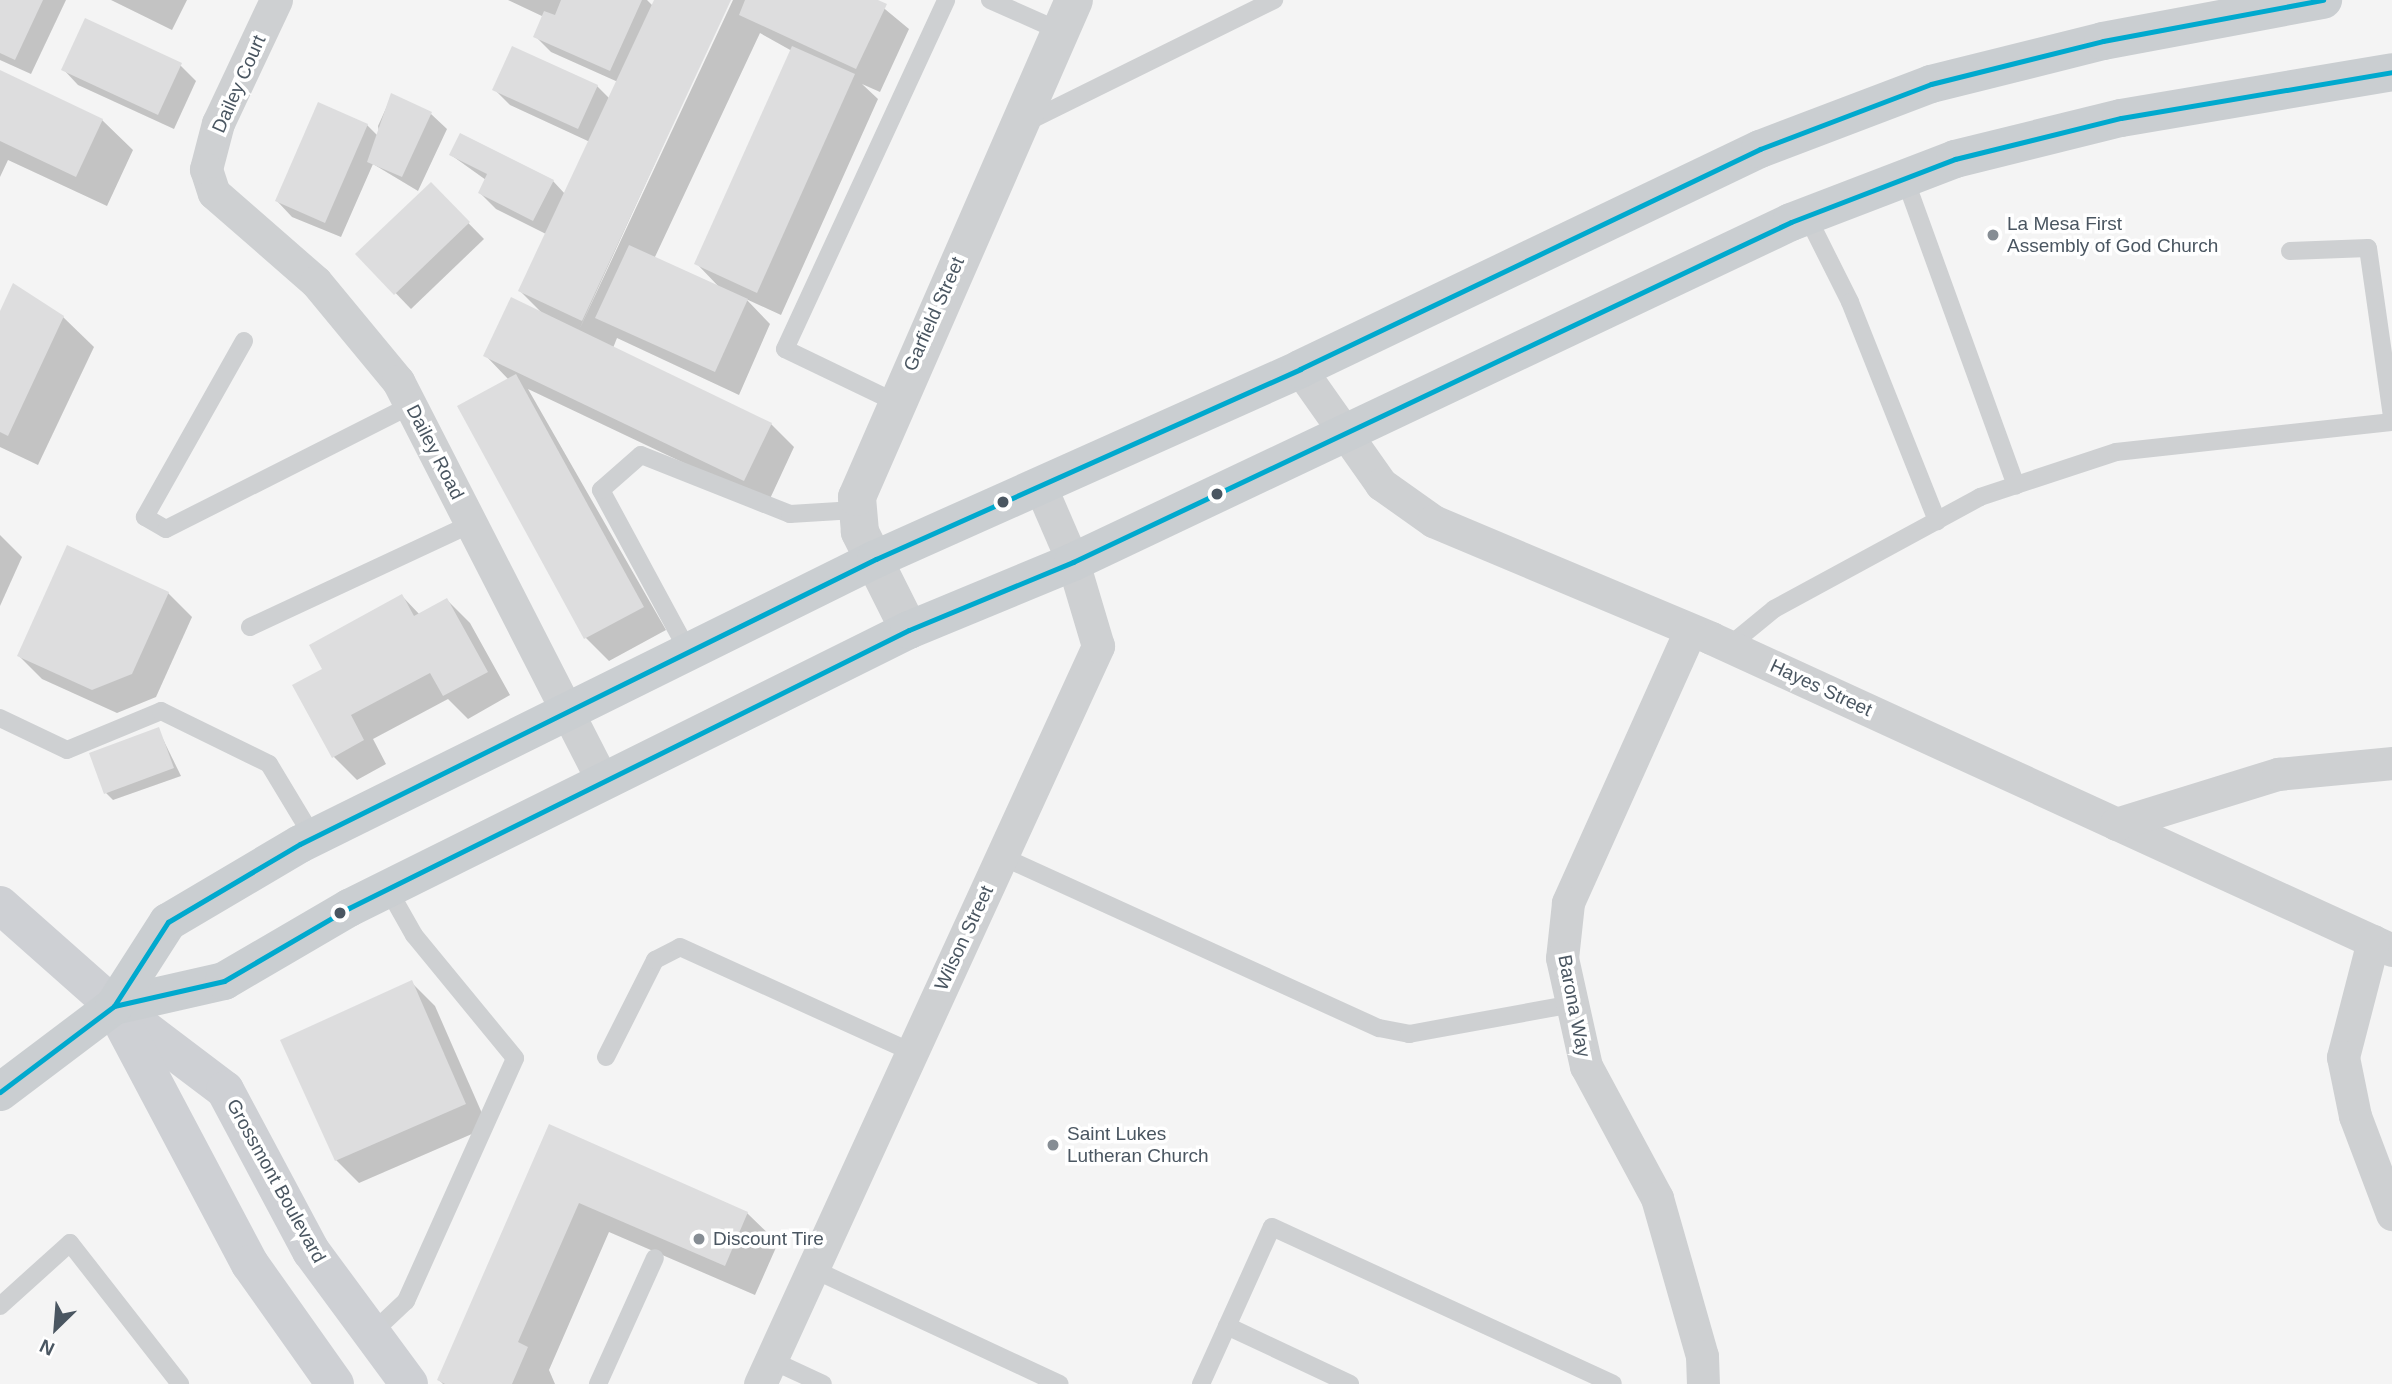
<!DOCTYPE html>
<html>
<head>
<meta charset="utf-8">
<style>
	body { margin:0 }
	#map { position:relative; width:2392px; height:1384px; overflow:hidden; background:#f4f4f4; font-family:Helvetica,sans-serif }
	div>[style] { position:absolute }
	.shadow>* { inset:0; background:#0003 }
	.building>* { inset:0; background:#ddddde }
	.service>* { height:18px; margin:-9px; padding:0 9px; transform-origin:9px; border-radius:9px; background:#ced0d2 }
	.minor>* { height:33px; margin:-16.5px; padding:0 16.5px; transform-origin:16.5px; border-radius:16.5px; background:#ced0d2 }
	.tertiary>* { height:38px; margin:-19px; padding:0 19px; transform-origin:19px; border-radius:19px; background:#ced0d2 }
	.secondary>* { height:38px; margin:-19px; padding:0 19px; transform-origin:19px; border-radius:19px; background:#ced0d4 }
	.primary>* { height:38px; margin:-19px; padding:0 19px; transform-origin:19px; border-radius:19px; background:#caced1 }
	.bus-1>* { height:5px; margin:-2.5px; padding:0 2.5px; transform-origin:2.5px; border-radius:2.5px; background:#00a9ce }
	.dots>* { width:19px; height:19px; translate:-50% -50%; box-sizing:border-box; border:4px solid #fff; border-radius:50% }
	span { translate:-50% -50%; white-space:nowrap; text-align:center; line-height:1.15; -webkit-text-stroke:7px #fff; paint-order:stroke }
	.street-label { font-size:19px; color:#4a5661 }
	.poi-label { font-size:19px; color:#4a5661 }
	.left { translate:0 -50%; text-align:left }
	.north { position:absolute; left:21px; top:1293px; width:70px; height:70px; -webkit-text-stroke:5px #fff; paint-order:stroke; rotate:205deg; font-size:19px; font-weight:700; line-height:28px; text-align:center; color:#4a5661 }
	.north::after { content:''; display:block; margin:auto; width:24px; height:32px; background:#4a5661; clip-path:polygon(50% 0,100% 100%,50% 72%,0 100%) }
</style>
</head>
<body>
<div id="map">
	<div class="shadow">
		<div style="clip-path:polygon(0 0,66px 0,31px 74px,0 60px)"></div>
		<div style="clip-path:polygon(111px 0,187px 0,172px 30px)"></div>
		<div style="clip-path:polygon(evenodd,508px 0,647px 0,653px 6px,656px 0,729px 0,579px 330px,733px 0,874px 0,909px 29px,880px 92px,862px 84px,878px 99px,781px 315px,746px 299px,770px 324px,739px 395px,617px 338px,613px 348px,771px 424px,794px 447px,768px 503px,528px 389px,666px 630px,609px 661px,586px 638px,509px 380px,485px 355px,543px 314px,520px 291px,546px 234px,496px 209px,480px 193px,486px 180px,451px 155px,553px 181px,565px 194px,590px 142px,510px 105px,495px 90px,597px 86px,610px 99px,618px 82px,551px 52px,535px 36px,544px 17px,508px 0,760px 33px,792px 51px,697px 264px,721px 289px,654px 259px,760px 33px)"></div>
		<div style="clip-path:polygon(180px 65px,196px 81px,174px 129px,78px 85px,63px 69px)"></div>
		<div style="clip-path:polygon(0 72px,102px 120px,133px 150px,107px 206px,8px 160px,0 177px)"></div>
		<div style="clip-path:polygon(392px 95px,431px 114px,447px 129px,418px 191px,373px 164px,341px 237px,292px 217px,277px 201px,367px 125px,380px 138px,378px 126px)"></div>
		<div style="clip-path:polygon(431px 185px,484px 239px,411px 309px,358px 254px)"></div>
		<div style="clip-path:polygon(0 315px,63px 317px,94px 347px,38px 465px,0 447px)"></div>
		<div style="clip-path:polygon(0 535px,22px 557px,0 606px)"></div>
		<div style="clip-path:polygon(168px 593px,192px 617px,156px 697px,117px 713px,42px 679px,19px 656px)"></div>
		<div style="clip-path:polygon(402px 596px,420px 615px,447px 600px,470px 623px,510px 695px,468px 719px,448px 699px,373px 739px,386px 764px,357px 780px,334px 757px,324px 670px)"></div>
		<div style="clip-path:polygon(158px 729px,181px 776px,113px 800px,106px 793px)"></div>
		<div style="clip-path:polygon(411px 982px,435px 1006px,488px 1127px,359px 1183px,336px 1160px)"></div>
		<div style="clip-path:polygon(550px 1126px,747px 1213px,778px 1243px,755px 1295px,609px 1232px,549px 1370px,555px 1384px,443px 1384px,439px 1380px)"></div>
	</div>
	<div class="building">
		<div style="clip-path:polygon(0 0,43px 0,15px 60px,0 53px)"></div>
		<div style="clip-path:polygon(561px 0,642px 0,610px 71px,533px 37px,544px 11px,555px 15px)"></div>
		<div style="clip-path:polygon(654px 0,731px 0,582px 321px,518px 291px)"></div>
		<div style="clip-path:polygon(745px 0,878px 0,887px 4px,856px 69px,739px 15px)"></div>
		<div style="clip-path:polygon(85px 18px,182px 63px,158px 115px,61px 70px)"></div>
		<div style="clip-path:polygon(512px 46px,598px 85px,578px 129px,492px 90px)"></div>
		<div style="clip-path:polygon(792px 46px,855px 74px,757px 293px,694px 264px)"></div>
		<div style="clip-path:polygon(0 70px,103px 119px,76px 177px,0 141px)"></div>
		<div style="clip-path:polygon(391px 93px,432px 112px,402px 177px,367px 162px)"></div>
		<div style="clip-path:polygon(318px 102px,368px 124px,325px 223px,275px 201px)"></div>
		<div style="clip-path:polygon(460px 133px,554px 180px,533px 221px,478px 193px,487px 174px,449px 155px)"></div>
		<div style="clip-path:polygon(431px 182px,470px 222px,394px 295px,355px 254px)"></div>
		<div style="clip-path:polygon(629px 245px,748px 299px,715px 372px,595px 318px)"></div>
		<div style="clip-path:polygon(13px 283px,64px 316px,8px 436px,0 432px,0 311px)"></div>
		<div style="clip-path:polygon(511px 297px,772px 423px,744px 481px,483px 356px)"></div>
		<div style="clip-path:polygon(516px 374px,644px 607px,584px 639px,457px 406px)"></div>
		<div style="clip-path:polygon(67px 545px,169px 592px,132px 674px,92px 690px,17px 656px)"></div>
		<div style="clip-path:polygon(402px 594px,414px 616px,447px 598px,488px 672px,443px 696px,430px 673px,351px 715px,364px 740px,332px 758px,292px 685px,322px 669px,309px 645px)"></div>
		<div style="clip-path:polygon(159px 727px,174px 768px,104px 794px,89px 753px)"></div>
		<div style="clip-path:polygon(412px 980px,466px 1104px,335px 1161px,280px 1040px)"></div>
		<div style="clip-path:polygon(549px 1124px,748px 1212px,725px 1266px,579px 1203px,518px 1342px,528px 1347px,512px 1384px,445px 1384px,437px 1380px)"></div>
	</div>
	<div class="service">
		<div style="left:990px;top:0;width:77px;rotate:23.9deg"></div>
		<div style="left:1025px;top:123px;width:278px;rotate:-26.3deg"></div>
		<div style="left:1905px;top:179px;width:326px;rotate:70.1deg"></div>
		<div style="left:1807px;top:216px;width:96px;rotate:63.4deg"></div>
		<div style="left:1850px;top:302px;width:236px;rotate:68.3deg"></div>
		<div style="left:2290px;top:251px;width:78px;rotate:-2.2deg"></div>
		<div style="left:2368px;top:248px;width:170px;rotate:81.9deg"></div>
		<div style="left:244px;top:341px;width:202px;rotate:119.4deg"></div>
		<div style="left:145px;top:517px;width:24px;rotate:30deg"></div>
		<div style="left:166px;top:529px;width:275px;rotate:-26.8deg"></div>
		<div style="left:895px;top:402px;width:122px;rotate:-154.3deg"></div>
		<div style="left:785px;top:349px;width:384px;rotate:-65.2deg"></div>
		<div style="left:250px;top:627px;width:244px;rotate:-25deg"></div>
		<div style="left:1729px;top:646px;width:58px;rotate:-39.4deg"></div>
		<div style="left:1774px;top:609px;width:234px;rotate:-28.5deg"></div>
		<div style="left:1980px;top:497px;width:143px;rotate:-18.3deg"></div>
		<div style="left:2116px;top:452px;width:278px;rotate:-6.2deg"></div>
		<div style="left:688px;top:651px;width:183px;rotate:-118.4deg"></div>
		<div style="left:601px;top:490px;width:53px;rotate:-41.2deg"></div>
		<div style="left:641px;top:455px;width:160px;rotate:21.6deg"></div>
		<div style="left:790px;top:514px;width:65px;rotate:-3.5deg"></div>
		<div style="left:0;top:718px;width:74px;rotate:25.5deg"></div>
		<div style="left:67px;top:750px;width:102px;rotate:-22.5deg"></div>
		<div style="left:161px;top:711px;width:120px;rotate:26.1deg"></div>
		<div style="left:269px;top:764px;width:85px;rotate:58.9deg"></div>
		<div style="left:1001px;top:856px;width:415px;rotate:24.5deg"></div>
		<div style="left:1379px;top:1028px;width:31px;rotate:11deg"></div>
		<div style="left:1409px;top:1034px;width:166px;rotate:-10.4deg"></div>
		<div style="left:606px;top:1057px;width:109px;rotate:-63.2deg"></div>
		<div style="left:655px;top:960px;width:28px;rotate:-27deg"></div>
		<div style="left:680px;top:947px;width:254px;rotate:24.4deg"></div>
		<div style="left:813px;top:1269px;width:272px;rotate:25deg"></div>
		<div style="left:0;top:1306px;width:94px;rotate:-42deg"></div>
		<div style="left:70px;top:1243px;width:179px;rotate:52deg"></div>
		<div style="left:1227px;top:1326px;width:136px;rotate:25.2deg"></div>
		<div style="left:372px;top:1333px;width:47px;rotate:-43.3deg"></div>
		<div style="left:406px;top:1301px;width:266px;rotate:-65.8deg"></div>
		<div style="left:515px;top:1058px;width:159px;rotate:-129.4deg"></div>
		<div style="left:414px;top:935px;width:53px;rotate:-119.5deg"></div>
		<div style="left:771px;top:1360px;width:57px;rotate:24.8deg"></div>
		<div style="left:598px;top:1384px;width:138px;rotate:-65.7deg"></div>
		<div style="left:1201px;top:1384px;width:172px;rotate:-65.7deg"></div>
		<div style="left:1272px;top:1227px;width:375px;rotate:24.7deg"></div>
	</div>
	<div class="minor">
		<div style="left:276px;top:0;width:136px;rotate:115.2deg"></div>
		<div style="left:218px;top:123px;width:48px;rotate:104.6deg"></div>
		<div style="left:206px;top:169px;width:25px;rotate:72deg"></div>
		<div style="left:214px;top:193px;width:135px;rotate:41.1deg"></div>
		<div style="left:316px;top:282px;width:129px;rotate:50.4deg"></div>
		<div style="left:398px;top:381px;width:449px;rotate:62.9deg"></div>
		<div style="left:1300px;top:369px;width:141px;rotate:54.8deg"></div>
		<div style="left:1381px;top:484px;width:64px;rotate:35.4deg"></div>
		<div style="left:1433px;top:521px;width:302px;rotate:22.8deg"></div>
		<div style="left:1711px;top:638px;width:749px;rotate:24.61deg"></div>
		<div style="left:1690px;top:631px;width:298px;rotate:114.2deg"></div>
		<div style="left:1568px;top:903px;width:55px;rotate:96.2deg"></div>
		<div style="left:1562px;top:958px;width:111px;rotate:77.5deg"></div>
		<div style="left:1586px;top:1066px;width:150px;rotate:61.7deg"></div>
		<div style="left:1657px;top:1198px;width:164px;rotate:74.1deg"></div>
		<div style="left:1702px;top:1356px;width:28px;rotate:88deg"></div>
		<div style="left:2116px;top:824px;width:170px;rotate:-17.2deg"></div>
		<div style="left:2278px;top:774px;width:115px;rotate:-5.5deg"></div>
		<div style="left:2373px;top:941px;width:120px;rotate:104.5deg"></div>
		<div style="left:2343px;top:1057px;width:60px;rotate:78.5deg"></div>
		<div style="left:2355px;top:1116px;width:105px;rotate:69.3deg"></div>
		<div style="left:760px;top:1384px;width:812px;rotate:-65.39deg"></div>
		<div style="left:1098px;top:646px;width:88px;rotate:-106.6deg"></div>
		<div style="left:1073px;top:562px;width:81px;rotate:-113.4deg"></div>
	</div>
	<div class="tertiary">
		<div style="left:909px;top:630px;width:110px;rotate:-116.6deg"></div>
		<div style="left:860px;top:532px;width:35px;rotate:-95deg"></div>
		<div style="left:857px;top:497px;width:542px;rotate:-66.41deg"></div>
	</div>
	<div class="secondary">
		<div style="left:0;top:905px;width:152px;rotate:41.5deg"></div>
		<div style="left:114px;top:1006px;width:139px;rotate:37.1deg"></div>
		<div style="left:225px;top:1090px;width:183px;rotate:61.9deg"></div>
		<div style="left:311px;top:1251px;width:165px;rotate:53.6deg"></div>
		<div style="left:118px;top:1015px;width:282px;rotate:62.1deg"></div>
		<div style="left:250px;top:1264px;width:147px;rotate:54.7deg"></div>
	</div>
	<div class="primary">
		<div style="left:114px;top:1006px;width:113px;rotate:-12.8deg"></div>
		<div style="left:224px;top:981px;width:145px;rotate:-30.3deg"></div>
		<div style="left:349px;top:908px;width:625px;rotate:-26.4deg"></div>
		<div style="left:909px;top:630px;width:178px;rotate:-22.5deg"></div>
		<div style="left:1073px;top:562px;width:794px;rotate:-25.34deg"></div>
		<div style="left:1791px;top:222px;width:176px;rotate:-21deg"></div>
		<div style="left:1955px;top:159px;width:171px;rotate:-13.9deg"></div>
		<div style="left:2121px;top:118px;width:275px;rotate:-9.6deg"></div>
		<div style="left:0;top:1092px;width:143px;rotate:-37deg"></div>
		<div style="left:114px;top:1006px;width:100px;rotate:-57.3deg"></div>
		<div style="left:168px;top:922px;width:153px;rotate:-30.6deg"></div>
		<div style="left:300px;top:844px;width:643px;rotate:-26.33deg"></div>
		<div style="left:876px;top:559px;width:465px;rotate:-24.1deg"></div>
		<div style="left:1300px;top:369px;width:510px;rotate:-25.56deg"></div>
		<div style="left:1760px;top:149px;width:183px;rotate:-20.8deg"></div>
		<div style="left:1931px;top:84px;width:177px;rotate:-14deg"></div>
		<div style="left:2103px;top:41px;width:224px;rotate:-10.6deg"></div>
	</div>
	<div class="bus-1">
		<div style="left:114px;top:1006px;width:113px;rotate:-12.8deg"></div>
		<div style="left:224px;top:981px;width:145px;rotate:-30.3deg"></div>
		<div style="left:349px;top:908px;width:625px;rotate:-26.4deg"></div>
		<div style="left:909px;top:630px;width:178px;rotate:-22.5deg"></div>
		<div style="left:1073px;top:562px;width:794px;rotate:-25.34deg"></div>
		<div style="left:1791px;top:222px;width:176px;rotate:-21deg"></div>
		<div style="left:1955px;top:159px;width:171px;rotate:-13.9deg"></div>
		<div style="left:2121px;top:118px;width:275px;rotate:-9.6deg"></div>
		<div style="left:0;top:1092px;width:143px;rotate:-37deg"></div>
		<div style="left:114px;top:1006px;width:100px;rotate:-57.3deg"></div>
		<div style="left:168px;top:922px;width:153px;rotate:-30.6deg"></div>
		<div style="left:300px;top:844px;width:643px;rotate:-26.33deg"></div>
		<div style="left:876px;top:559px;width:465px;rotate:-24.1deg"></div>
		<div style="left:1300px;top:369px;width:510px;rotate:-25.56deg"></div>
		<div style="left:1760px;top:149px;width:183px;rotate:-20.8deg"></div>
		<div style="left:1931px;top:84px;width:177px;rotate:-14deg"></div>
		<div style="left:2103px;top:41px;width:224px;rotate:-10.6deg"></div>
	</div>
	<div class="dots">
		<div style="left:1993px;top:235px;background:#868d94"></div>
		<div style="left:1217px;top:494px;background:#4a5661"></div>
		<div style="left:1003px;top:502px;background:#4a5661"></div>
		<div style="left:340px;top:913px;background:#4a5661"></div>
		<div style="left:1053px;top:1145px;background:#868d94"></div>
		<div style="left:699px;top:1239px;background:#868d94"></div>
	</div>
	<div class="street-label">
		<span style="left:239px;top:84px;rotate:-66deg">Dailey Court</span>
		<span style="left:934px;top:314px;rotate:-66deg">Garfield Street</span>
		<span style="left:435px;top:452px;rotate:63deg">Dailey Road</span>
		<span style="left:1821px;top:688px;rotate:25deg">Hayes Street</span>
		<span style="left:964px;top:938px;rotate:-65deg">Wilson Street</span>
		<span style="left:1574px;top:1006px;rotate:79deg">Barona Way</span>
		<span style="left:276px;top:1181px;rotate:61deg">Grossmont Boulevard</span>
	</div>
	<div class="poi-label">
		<span class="left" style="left:2007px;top:235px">La Mesa First<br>Assembly of God Church</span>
		<span class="left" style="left:1067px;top:1145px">Saint Lukes<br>Lutheran Church</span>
		<span class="left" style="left:713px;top:1239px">Discount Tire</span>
	</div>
	<div class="north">N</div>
</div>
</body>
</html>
